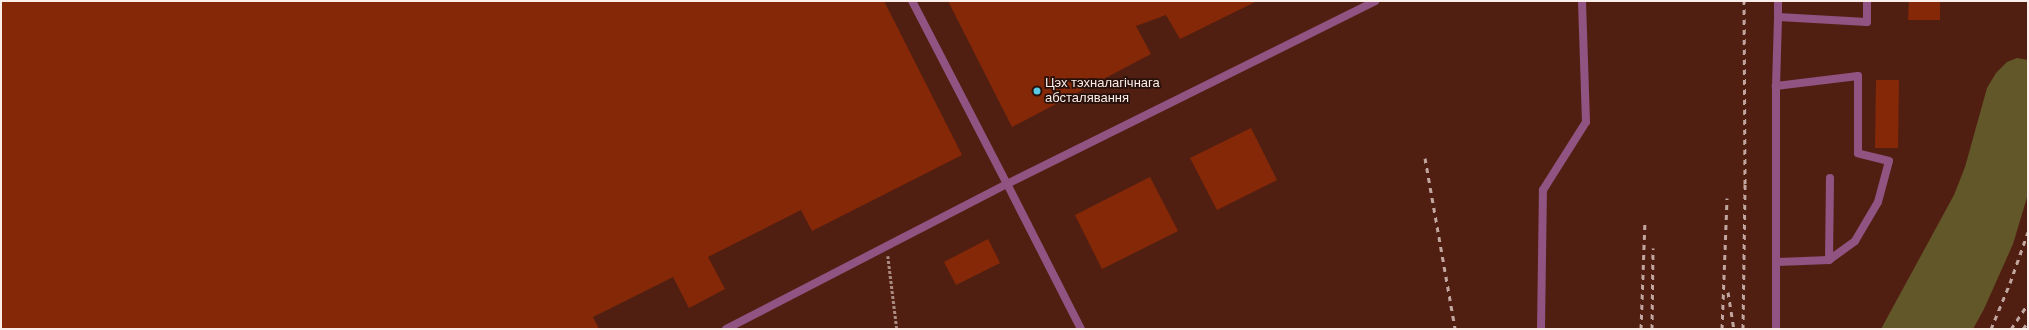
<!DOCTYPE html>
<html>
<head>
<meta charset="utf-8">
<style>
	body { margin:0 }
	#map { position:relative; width:2029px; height:330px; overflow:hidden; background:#511f11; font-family:"DM Sans",sans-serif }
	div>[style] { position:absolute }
	.forest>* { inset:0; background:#625729 }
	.building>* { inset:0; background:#852808 }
	.path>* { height:2.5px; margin-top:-1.25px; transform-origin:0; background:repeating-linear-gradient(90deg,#aa8b82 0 3px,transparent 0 5px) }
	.lane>* { height:8px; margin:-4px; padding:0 4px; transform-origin:4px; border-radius:4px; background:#915382 }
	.rail>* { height:3px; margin-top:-1.5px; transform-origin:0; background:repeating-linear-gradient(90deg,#c1a69f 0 5px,transparent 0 10px) }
	.dots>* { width:11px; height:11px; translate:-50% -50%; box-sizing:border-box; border:2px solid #28110b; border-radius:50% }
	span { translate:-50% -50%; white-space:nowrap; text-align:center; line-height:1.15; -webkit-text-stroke:3.5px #28110b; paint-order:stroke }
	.poi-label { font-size:13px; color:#fbede9 }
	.left { translate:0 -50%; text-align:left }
	.frame { position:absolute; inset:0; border:2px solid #fbede9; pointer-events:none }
</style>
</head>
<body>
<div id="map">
	<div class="forest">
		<div style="clip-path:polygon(2017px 58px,2028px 60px,2028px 194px,2013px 244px,1984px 309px,1973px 329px,1881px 329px,1954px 195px,1965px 167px,1987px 88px,1996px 73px,2007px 62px)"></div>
	</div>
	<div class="building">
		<div style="clip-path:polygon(1px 1px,884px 1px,962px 155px,812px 231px,801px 210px,708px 257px,725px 289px,689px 308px,673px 277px,593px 317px,599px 329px,1px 329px)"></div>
		<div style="clip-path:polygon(948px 1px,1257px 1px,1180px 39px,1166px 15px,1136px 26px,1151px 54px,1012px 127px)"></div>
		<div style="clip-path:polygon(1909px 1px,1940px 1px,1940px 20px,1908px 20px)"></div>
		<div style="clip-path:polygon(1876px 80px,1899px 80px,1898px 148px,1875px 148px)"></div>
		<div style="clip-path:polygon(1251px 128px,1277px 180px,1217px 210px,1190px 158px)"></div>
		<div style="clip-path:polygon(1150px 177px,1178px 231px,1102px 269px,1075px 215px)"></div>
		<div style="clip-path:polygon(988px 239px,1000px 263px,956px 285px,944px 262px)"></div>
	</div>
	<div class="path">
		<div style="left:888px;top:256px;width:74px;rotate:83deg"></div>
	</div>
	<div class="lane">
		<div style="left:1778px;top:17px;width:16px;rotate:-90deg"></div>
		<div style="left:1776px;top:86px;width:69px;rotate:-88.3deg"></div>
		<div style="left:1778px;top:17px;width:89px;rotate:3.2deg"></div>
		<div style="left:1867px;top:22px;width:21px;rotate:-90deg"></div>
		<div style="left:1829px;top:260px;width:82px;rotate:-89.3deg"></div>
		<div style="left:1776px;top:262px;width:53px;rotate:-2.2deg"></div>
		<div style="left:1829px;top:260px;width:32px;rotate:-36deg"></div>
		<div style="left:1855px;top:241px;width:45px;rotate:-59.5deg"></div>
		<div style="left:1878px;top:202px;width:42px;rotate:-75deg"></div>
		<div style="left:1889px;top:161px;width:32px;rotate:-166deg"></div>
		<div style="left:1858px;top:153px;width:77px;rotate:-90deg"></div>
		<div style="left:1858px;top:76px;width:83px;rotate:173deg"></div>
		<div style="left:1776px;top:86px;width:243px;rotate:90deg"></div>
		<div style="left:726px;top:329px;width:316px;rotate:-27.3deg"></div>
		<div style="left:1007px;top:184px;width:206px;rotate:-117.4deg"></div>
		<div style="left:1081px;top:329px;width:163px;rotate:-117deg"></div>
		<div style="left:1007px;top:184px;width:411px;rotate:-26.4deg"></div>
		<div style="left:1541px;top:329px;width:139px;rotate:-89.2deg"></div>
		<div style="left:1543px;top:190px;width:80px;rotate:-57.7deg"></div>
		<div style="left:1586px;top:122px;width:121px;rotate:-91.9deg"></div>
	</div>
	<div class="rail">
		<div style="left:1425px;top:158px;width:174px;rotate:80deg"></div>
		<div style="left:1728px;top:292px;width:37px;rotate:81deg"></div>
		<div style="left:1641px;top:329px;width:107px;rotate:-87.9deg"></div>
		<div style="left:1652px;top:329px;width:81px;rotate:-89.3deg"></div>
		<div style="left:1722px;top:329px;width:131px;rotate:-87.8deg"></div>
		<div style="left:1743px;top:329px;width:145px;rotate:-89.2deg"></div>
		<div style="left:1745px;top:184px;width:183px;rotate:-90.3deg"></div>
		<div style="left:1991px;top:329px;width:50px;rotate:-67.6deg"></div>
		<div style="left:2010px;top:283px;width:54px;rotate:-70.6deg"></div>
		<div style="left:2011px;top:329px;width:30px;rotate:-56deg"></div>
		<div style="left:2023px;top:329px;width:9px;rotate:-54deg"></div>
	</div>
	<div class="dots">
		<div style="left:1037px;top:91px;background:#59c8e4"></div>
	</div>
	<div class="poi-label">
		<span class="left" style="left:1045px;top:91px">Цэх тэхналагічнага<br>абсталявання</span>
	</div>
	<div class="frame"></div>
</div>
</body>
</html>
